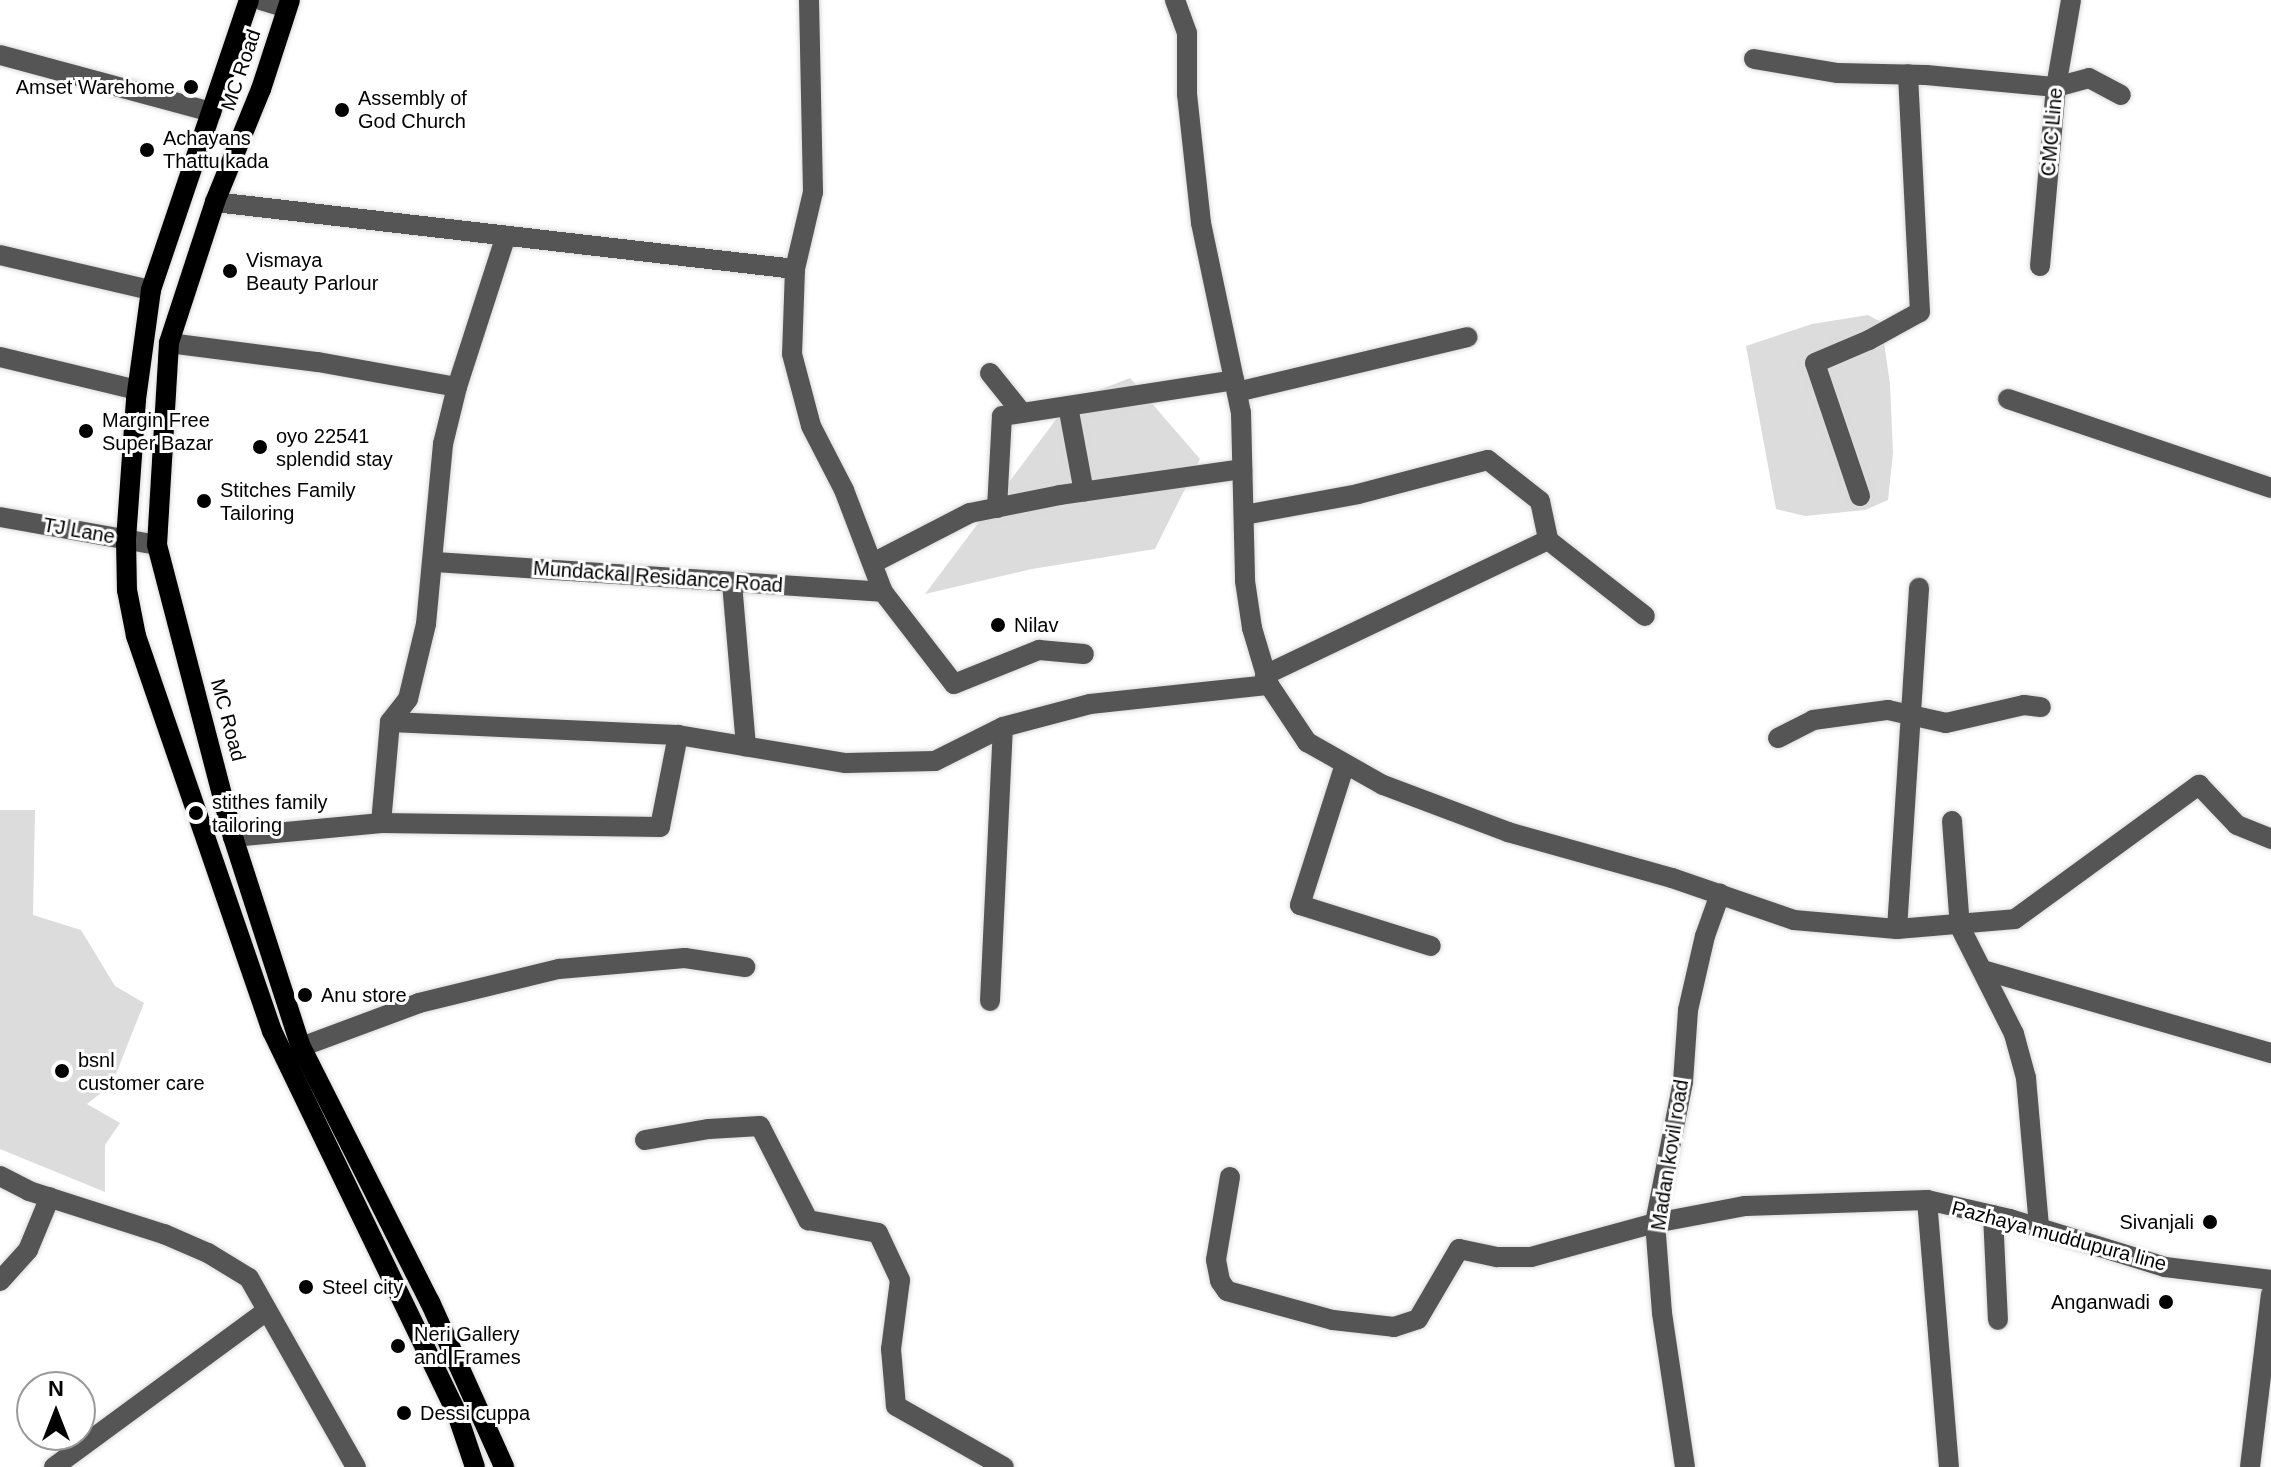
<!DOCTYPE html>
<html>
<head>
<meta charset="utf-8">
<style>
	body { margin:0 }
	#map { position:relative; width:2271px; height:1467px; overflow:hidden; background:#fff; font-family:Arial,sans-serif }
	div>[style] { position:absolute }
	.green>* { inset:0; background:#dcdcdc }
	.roads { filter:drop-shadow(0 0 2px #dbdbdb) drop-shadow(0 0 2px #dbdbdb) }
	.minor>* { height:20px; margin:-10px; padding:0 10px; transform-origin:10px; border-radius:10px; background:#555 }
	.major>* { height:20px; margin:-10px; padding:0 10px; transform-origin:10px; border-radius:10px; background:#000 }
	.dots>* { width:22px; height:22px; translate:-50% -50%; box-sizing:border-box; border:4px solid #fff; border-radius:50% }
	span { translate:-50% -50%; white-space:nowrap; text-align:center; line-height:1.15; -webkit-text-stroke:6px #fff; paint-order:stroke }
	.street-label { font-size:20px; color:#000 }
	.poi-label { font-size:20px; color:#000 }
	.right { translate:-100% -50%; text-align:right }
	.left { translate:0 -50%; text-align:left }
	.north { position:absolute; left:16px; top:1371px; width:80px; height:80px; box-sizing:border-box; background:#fff; border:2px solid #999; border-radius:50%; rotate:0deg; font-size:22px; font-weight:700; line-height:32px; text-align:center; color:#000 }
	.north::after { content:''; display:block; margin:auto; width:28px; height:36px; background:#000; clip-path:polygon(50% 0,100% 100%,50% 72%,0 100%) }
</style>
</head>
<body>
<div id="map">
	<div class="green">
		<div style="clip-path:polygon(1868px 315px,1881px 322px,1890px 384px,1893px 453px,1888px 500px,1865px 510px,1805px 516px,1776px 509px,1746px 346px,1812px 324px)"></div>
		<div style="clip-path:polygon(1130px 378px,1200px 459px,1155px 549px,1032px 569px,925px 594px,1069px 402px)"></div>
		<div style="clip-path:polygon(0 810px,35px 810px,33px 915px,81px 930px,115px 986px,144px 1003px,112px 1084px,87px 1104px,120px 1123px,105px 1145px,105px 1192px,0 1149px)"></div>
	</div>
	<div class="roads">
		<div class="minor">
			<div style="left:261px;top:0;width:27px;rotate:17deg"></div>
			<div style="left:809px;top:0;width:192px;rotate:88.8deg"></div>
			<div style="left:813px;top:192px;width:79px;rotate:103.2deg"></div>
			<div style="left:795px;top:269px;width:85px;rotate:92deg"></div>
			<div style="left:792px;top:354px;width:74px;rotate:75.2deg"></div>
			<div style="left:811px;top:426px;width:72px;rotate:62.7deg"></div>
			<div style="left:844px;top:490px;width:109px;rotate:69.1deg"></div>
			<div style="left:883px;top:592px;width:116px;rotate:52.3deg"></div>
			<div style="left:954px;top:684px;width:92px;rotate:-21.8deg"></div>
			<div style="left:1039px;top:650px;width:45px;rotate:5.1deg"></div>
			<div style="left:1175px;top:0;width:35px;rotate:70deg"></div>
			<div style="left:1187px;top:33px;width:61px;rotate:90deg"></div>
			<div style="left:1187px;top:94px;width:130px;rotate:83.8deg"></div>
			<div style="left:1201px;top:223px;width:194px;rotate:78.1deg"></div>
			<div style="left:1241px;top:413px;width:168px;rotate:88.6deg"></div>
			<div style="left:1245px;top:581px;width:48px;rotate:81.5deg"></div>
			<div style="left:1252px;top:628px;width:59px;rotate:73.4deg"></div>
			<div style="left:1269px;top:685px;width:69px;rotate:56.3deg"></div>
			<div style="left:1307px;top:742px;width:87px;rotate:29.5deg"></div>
			<div style="left:1383px;top:785px;width:134px;rotate:20.6deg"></div>
			<div style="left:1508px;top:832px;width:170px;rotate:15.7deg"></div>
			<div style="left:1672px;top:878px;width:129px;rotate:19deg"></div>
			<div style="left:1794px;top:920px;width:103px;rotate:5deg"></div>
			<div style="left:1897px;top:929px;width:118px;rotate:-4.8deg"></div>
			<div style="left:2015px;top:919px;width:228px;rotate:-36.1deg"></div>
			<div style="left:2199px;top:785px;width:55px;rotate:46.5deg"></div>
			<div style="left:2237px;top:825px;width:37px;rotate:22deg"></div>
			<div style="left:0;top:55px;width:219px;rotate:15.1deg"></div>
			<div style="left:1754px;top:59px;width:85px;rotate:9.5deg"></div>
			<div style="left:1838px;top:73px;width:88px;rotate:1.3deg"></div>
			<div style="left:1926px;top:75px;width:131px;rotate:5.3deg"></div>
			<div style="left:2056px;top:87px;width:34px;rotate:-15deg"></div>
			<div style="left:2089px;top:78px;width:36px;rotate:28deg"></div>
			<div style="left:215px;top:202px;width:584px;rotate:6.59deg"></div>
			<div style="left:0;top:255px;width:155px;rotate:13.1deg"></div>
			<div style="left:2040px;top:266px;width:180px;rotate:-84.9deg"></div>
			<div style="left:2056px;top:87px;width:88px;rotate:-80.2deg"></div>
			<div style="left:169px;top:343px;width:150px;rotate:7.3deg"></div>
			<div style="left:318px;top:362px;width:141px;rotate:10.2deg"></div>
			<div style="left:0;top:357px;width:141px;rotate:13.5deg"></div>
			<div style="left:990px;top:373px;width:51px;rotate:51.3deg"></div>
			<div style="left:1237px;top:392px;width:237px;rotate:-13.4deg"></div>
			<div style="left:2008px;top:399px;width:278px;rotate:18.7deg"></div>
			<div style="left:1068px;top:406px;width:87px;rotate:79.5deg"></div>
			<div style="left:1860px;top:496px;width:140px;rotate:-108.7deg"></div>
			<div style="left:1815px;top:363px;width:59px;rotate:-23.1deg"></div>
			<div style="left:1869px;top:340px;width:58px;rotate:-28.8deg"></div>
			<div style="left:1920px;top:312px;width:238px;rotate:-92.9deg"></div>
			<div style="left:997px;top:508px;width:92px;rotate:-86.9deg"></div>
			<div style="left:1002px;top:416px;width:235px;rotate:-8.8deg"></div>
			<div style="left:1244px;top:515px;width:116px;rotate:-10.4deg"></div>
			<div style="left:1358px;top:494px;width:134px;rotate:-14.7deg"></div>
			<div style="left:1488px;top:460px;width:66px;rotate:38.3deg"></div>
			<div style="left:1540px;top:501px;width:40px;rotate:78deg"></div>
			<div style="left:1548px;top:540px;width:123px;rotate:38.1deg"></div>
			<div style="left:0;top:517px;width:159px;rotate:10.1deg"></div>
			<div style="left:434px;top:562px;width:450px;rotate:3.8deg"></div>
			<div style="left:873px;top:563px;width:109px;rotate:-27.3deg"></div>
			<div style="left:970px;top:513px;width:92px;rotate:-11.3deg"></div>
			<div style="left:1060px;top:495px;width:184px;rotate:-8.1deg"></div>
			<div style="left:732px;top:583px;width:164px;rotate:85.1deg"></div>
			<div style="left:1265px;top:675px;width:314px;rotate:-25.5deg"></div>
			<div style="left:390px;top:722px;width:288px;rotate:2.6deg"></div>
			<div style="left:1778px;top:738px;width:39px;rotate:-27deg"></div>
			<div style="left:1813px;top:720px;width:76px;rotate:-7.6deg"></div>
			<div style="left:1888px;top:710px;width:59px;rotate:12.6deg"></div>
			<div style="left:1946px;top:723px;width:80px;rotate:-13deg"></div>
			<div style="left:2024px;top:705px;width:17px;rotate:7deg"></div>
			<div style="left:1345px;top:764px;width:148px;rotate:107.7deg"></div>
			<div style="left:1300px;top:905px;width:137px;rotate:17.4deg"></div>
			<div style="left:1952px;top:821px;width:106px;rotate:85.7deg"></div>
			<div style="left:1960px;top:927px;width:120px;rotate:63.2deg"></div>
			<div style="left:2014px;top:1034px;width:46px;rotate:74.7deg"></div>
			<div style="left:2026px;top:1078px;width:150px;rotate:85deg"></div>
			<div style="left:381px;top:823px;width:101px;rotate:-84.9deg"></div>
			<div style="left:390px;top:722px;width:29px;rotate:-52deg"></div>
			<div style="left:408px;top:699px;width:77px;rotate:-76.5deg"></div>
			<div style="left:426px;top:624px;width:181px;rotate:-84.6deg"></div>
			<div style="left:443px;top:444px;width:59px;rotate:-76.2deg"></div>
			<div style="left:457px;top:387px;width:157px;rotate:-72.1deg"></div>
			<div style="left:233px;top:837px;width:149px;rotate:-5.4deg"></div>
			<div style="left:381px;top:823px;width:279px;rotate:0.8deg"></div>
			<div style="left:660px;top:827px;width:94px;rotate:-78.9deg"></div>
			<div style="left:678px;top:735px;width:170px;rotate:9.5deg"></div>
			<div style="left:846px;top:763px;width:89px;rotate:-1.3deg"></div>
			<div style="left:935px;top:761px;width:76px;rotate:-26.6deg"></div>
			<div style="left:1003px;top:727px;width:90px;rotate:-14.8deg"></div>
			<div style="left:1090px;top:704px;width:180px;rotate:-6.1deg"></div>
			<div style="left:1897px;top:929px;width:342px;rotate:-86.3deg"></div>
			<div style="left:1983px;top:970px;width:300px;rotate:16.1deg"></div>
			<div style="left:990px;top:1001px;width:274px;rotate:-87.3deg"></div>
			<div style="left:301px;top:1047px;width:126px;rotate:-20.4deg"></div>
			<div style="left:419px;top:1003px;width:144px;rotate:-13.7deg"></div>
			<div style="left:559px;top:969px;width:126px;rotate:-5deg"></div>
			<div style="left:685px;top:958px;width:61px;rotate:8.5deg"></div>
			<div style="left:645px;top:1140px;width:65px;rotate:-9.8deg"></div>
			<div style="left:709px;top:1129px;width:51px;rotate:-3.4deg"></div>
			<div style="left:760px;top:1126px;width:106px;rotate:62.9deg"></div>
			<div style="left:808px;top:1220px;width:71px;rotate:10.5deg"></div>
			<div style="left:878px;top:1233px;width:52px;rotate:64.9deg"></div>
			<div style="left:900px;top:1280px;width:70px;rotate:97.4deg"></div>
			<div style="left:891px;top:1349px;width:57px;rotate:85deg"></div>
			<div style="left:896px;top:1406px;width:124px;rotate:29.5deg"></div>
			<div style="left:0;top:1176px;width:33px;rotate:27deg"></div>
			<div style="left:29px;top:1191px;width:142px;rotate:17.7deg"></div>
			<div style="left:164px;top:1234px;width:48px;rotate:23.4deg"></div>
			<div style="left:208px;top:1253px;width:48px;rotate:31.4deg"></div>
			<div style="left:249px;top:1278px;width:217px;rotate:60.5deg"></div>
			<div style="left:1230px;top:1177px;width:84px;rotate:99.6deg"></div>
			<div style="left:1216px;top:1260px;width:21px;rotate:79deg"></div>
			<div style="left:1220px;top:1281px;width:12px;rotate:55deg"></div>
			<div style="left:1227px;top:1291px;width:110px;rotate:15.3deg"></div>
			<div style="left:1333px;top:1320px;width:61px;rotate:6.5deg"></div>
			<div style="left:1394px;top:1327px;width:25px;rotate:-18deg"></div>
			<div style="left:1418px;top:1319px;width:81px;rotate:-59.6deg"></div>
			<div style="left:1459px;top:1249px;width:39px;rotate:12deg"></div>
			<div style="left:1497px;top:1257px;width:34px"></div>
			<div style="left:1531px;top:1257px;width:129px;rotate:-15.3deg"></div>
			<div style="left:1655px;top:1223px;width:92px;rotate:-10.7deg"></div>
			<div style="left:1745px;top:1206px;width:182px;rotate:-1.9deg"></div>
			<div style="left:1927px;top:1200px;width:85px;rotate:12.9deg"></div>
			<div style="left:2010px;top:1219px;width:162px;rotate:17.2deg"></div>
			<div style="left:2165px;top:1267px;width:107px;rotate:7deg"></div>
			<div style="left:1927px;top:1200px;width:268px;rotate:85.3deg"></div>
			<div style="left:1993px;top:1215px;width:105px;rotate:87.3deg"></div>
			<div style="left:0;top:1281px;width:42px;rotate:-47.9deg"></div>
			<div style="left:28px;top:1250px;width:57px;rotate:-67.5deg"></div>
			<div style="left:54px;top:1467px;width:262px;rotate:-36.3deg"></div>
			<div style="left:1685px;top:1467px;width:156px;rotate:-98.5deg"></div>
			<div style="left:1662px;top:1313px;width:90px;rotate:-94.4deg"></div>
			<div style="left:1655px;top:1223px;width:144px;rotate:-78.8deg"></div>
			<div style="left:1683px;top:1082px;width:72px;rotate:-86deg"></div>
			<div style="left:1688px;top:1010px;width:76px;rotate:-77.1deg"></div>
			<div style="left:1705px;top:936px;width:45px;rotate:-70.3deg"></div>
			<div style="left:2250px;top:1467px;width:174px;rotate:-83.1deg"></div>
		</div>
		<div class="major">
			<div style="left:249px;top:0;width:306px;rotate:108.7deg"></div>
			<div style="left:151px;top:290px;width:111px;rotate:97.8deg"></div>
			<div style="left:136px;top:400px;width:139px;rotate:94.1deg"></div>
			<div style="left:126px;top:539px;width:51px;rotate:88.9deg"></div>
			<div style="left:127px;top:590px;width:47px;rotate:78.9deg"></div>
			<div style="left:136px;top:636px;width:418px;rotate:71deg"></div>
			<div style="left:272px;top:1031px;width:422px;rotate:64.2deg"></div>
			<div style="left:456px;top:1411px;width:59px;rotate:71.3deg"></div>
			<div style="left:290px;top:0;width:94px;rotate:108deg"></div>
			<div style="left:261px;top:89px;width:122px;rotate:112.2deg"></div>
			<div style="left:215px;top:202px;width:148px;rotate:108.1deg"></div>
			<div style="left:169px;top:343px;width:202px;rotate:93.4deg"></div>
			<div style="left:157px;top:545px;width:302px;rotate:75.4deg"></div>
			<div style="left:233px;top:837px;width:221px;rotate:72.1deg"></div>
			<div style="left:301px;top:1047px;width:286px;rotate:63.2deg"></div>
			<div style="left:430px;top:1302px;width:181px;rotate:65.8deg"></div>
		</div>
	</div>
	<div class="dots">
		<div style="left:191px;top:87px;background:#000"></div>
		<div style="left:342px;top:110px;background:#000"></div>
		<div style="left:147px;top:150px;background:#000"></div>
		<div style="left:230px;top:271px;background:#000"></div>
		<div style="left:86px;top:431px;background:#000"></div>
		<div style="left:260px;top:447px;background:#000"></div>
		<div style="left:204px;top:501px;background:#000"></div>
		<div style="left:998px;top:625px;background:#000"></div>
		<div style="left:196px;top:813px;background:#000"></div>
		<div style="left:305px;top:995px;background:#000"></div>
		<div style="left:62px;top:1071px;background:#000"></div>
		<div style="left:2210px;top:1222px;background:#000"></div>
		<div style="left:306px;top:1287px;background:#000"></div>
		<div style="left:2166px;top:1302px;background:#000"></div>
		<div style="left:398px;top:1346px;background:#000"></div>
		<div style="left:404px;top:1413px;background:#000"></div>
	</div>
	<div class="street-label">
		<span style="left:241px;top:70px;rotate:-71deg">MC Road</span>
		<span style="left:2052px;top:132px;rotate:-85deg">CMC Line</span>
		<span style="left:79px;top:531px;rotate:10deg">TJ Lane</span>
		<span style="left:658px;top:577px;rotate:4deg">Mundackal Residance Road</span>
		<span style="left:228px;top:720px;rotate:75deg">MC Road</span>
		<span style="left:1670px;top:1155px;rotate:-81deg">Madan kovil road</span>
		<span style="left:2059px;top:1236px;rotate:15deg">Pazhaya muddupura line</span>
	</div>
	<div class="poi-label">
		<span class="right" style="left:175px;top:87px">Amset Warehome</span>
		<span class="left" style="left:358px;top:110px">Assembly of<br>God Church</span>
		<span class="left" style="left:163px;top:150px">Achayans<br>Thattu kada</span>
		<span class="left" style="left:246px;top:272px">Vismaya<br>Beauty Parlour</span>
		<span class="left" style="left:102px;top:432px">Margin Free<br>Super Bazar</span>
		<span class="left" style="left:276px;top:448px">oyo 22541<br>splendid stay</span>
		<span class="left" style="left:220px;top:502px">Stitches Family<br>Tailoring</span>
		<span class="left" style="left:1014px;top:625px">Nilav</span>
		<span class="left" style="left:212px;top:814px">stithes family<br>tailoring</span>
		<span class="left" style="left:321px;top:995px">Anu store</span>
		<span class="left" style="left:78px;top:1072px">bsnl<br>customer care</span>
		<span class="right" style="left:2194px;top:1222px">Sivanjali</span>
		<span class="left" style="left:322px;top:1287px">Steel city</span>
		<span class="right" style="left:2150px;top:1302px">Anganwadi</span>
		<span class="left" style="left:414px;top:1346px">Neri Gallery<br>and Frames</span>
		<span class="left" style="left:420px;top:1413px">Dessi cuppa</span>
	</div>
	<div class="north">N</div>
</div>
</body>
</html>
